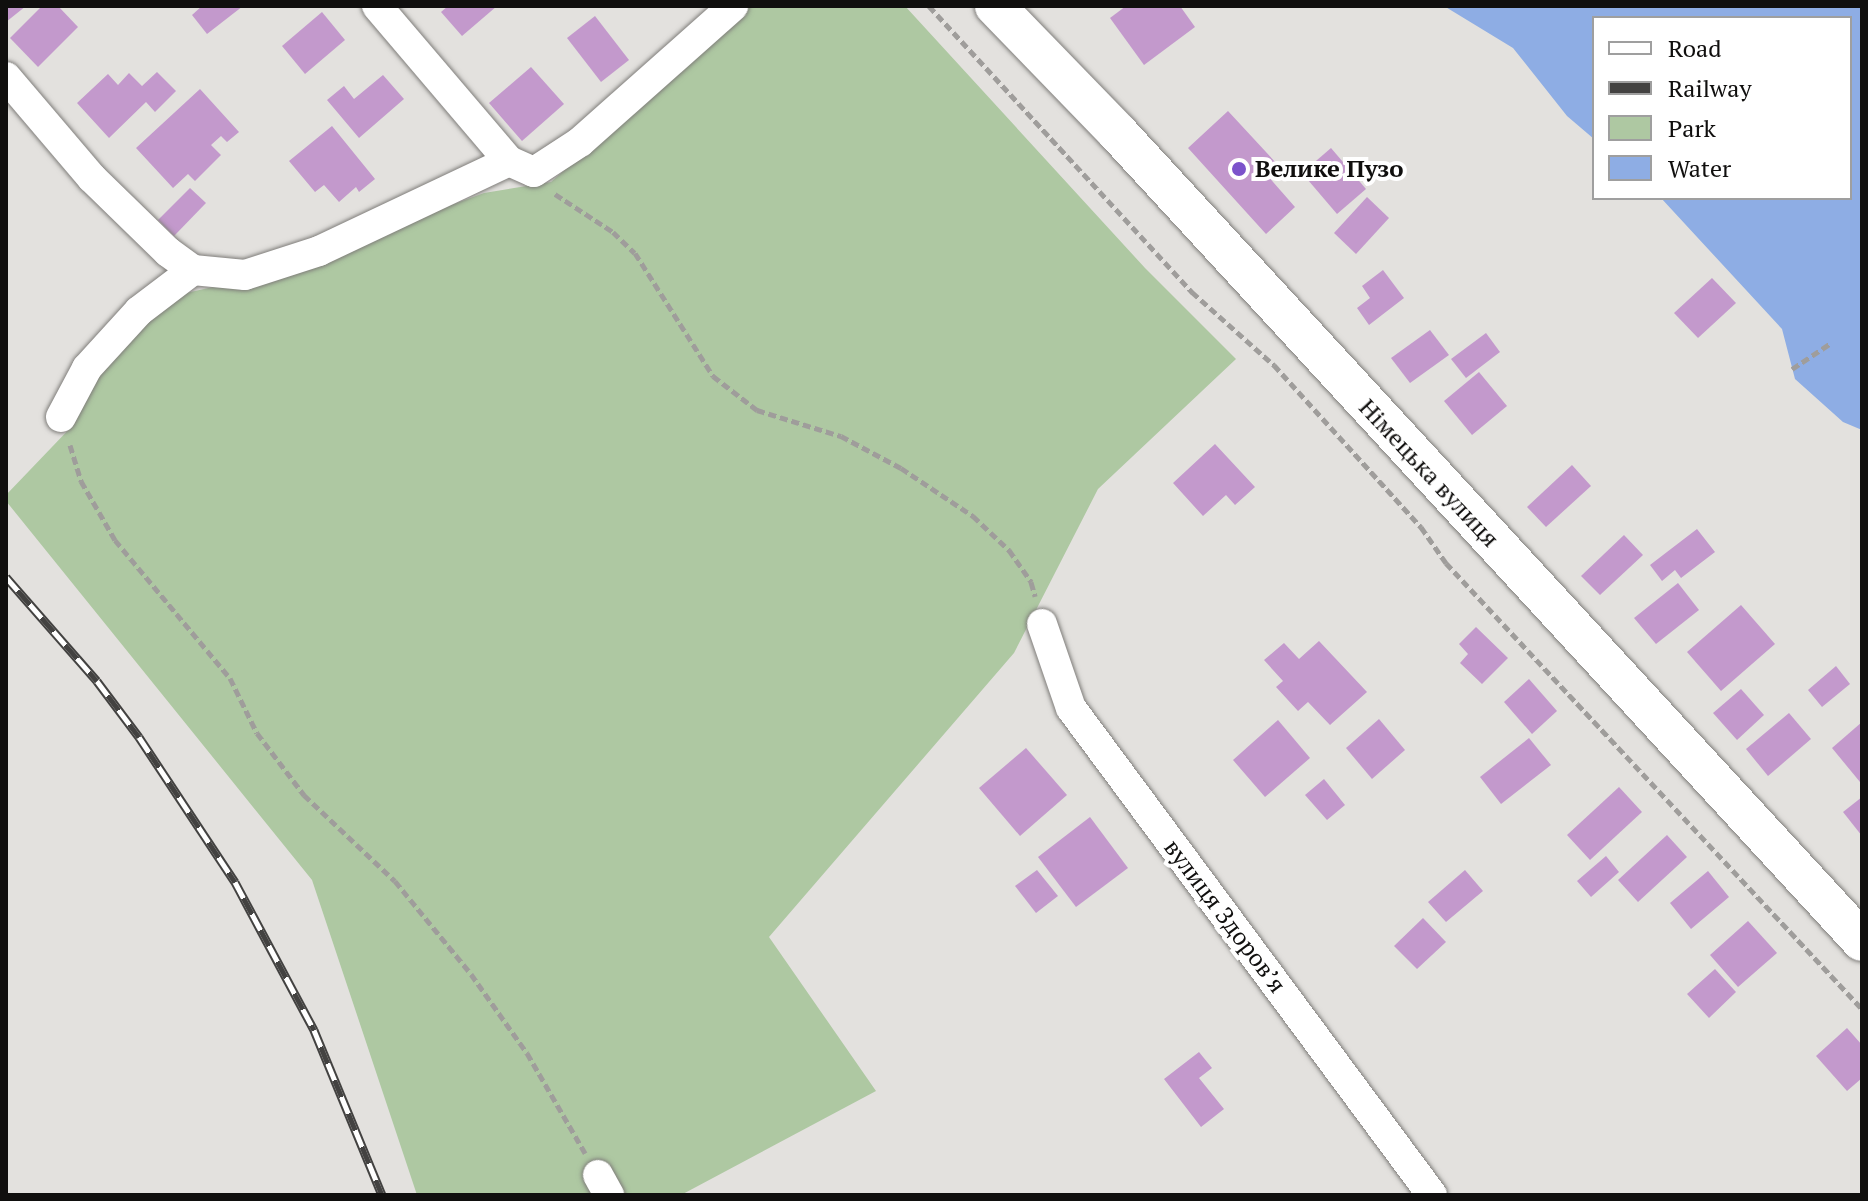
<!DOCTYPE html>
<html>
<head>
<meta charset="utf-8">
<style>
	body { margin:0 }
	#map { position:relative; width:1868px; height:1201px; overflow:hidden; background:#e3e1de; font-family:"PT Serif",serif }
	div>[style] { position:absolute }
	.green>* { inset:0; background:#aec8a2 }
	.water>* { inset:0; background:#8eade4 }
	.building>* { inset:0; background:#c399cc }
	.path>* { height:5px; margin-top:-2.5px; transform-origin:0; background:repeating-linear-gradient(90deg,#9f9d9b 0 8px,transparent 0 12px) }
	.roads { filter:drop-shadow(0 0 2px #7f7d7a) drop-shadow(0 0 2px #7f7d7a) }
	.minor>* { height:30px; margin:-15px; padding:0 15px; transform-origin:15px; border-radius:15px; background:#fff }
	.major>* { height:40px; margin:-20px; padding:0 20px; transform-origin:20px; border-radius:20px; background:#fff }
	.rail>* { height:9px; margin-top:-4.5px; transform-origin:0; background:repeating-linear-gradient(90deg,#fff 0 18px,#434241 0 36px); box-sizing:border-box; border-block:2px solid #434241 }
	.dots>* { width:22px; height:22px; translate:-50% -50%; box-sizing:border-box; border:4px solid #fff; border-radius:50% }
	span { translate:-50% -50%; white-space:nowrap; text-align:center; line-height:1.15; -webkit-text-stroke:8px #fff; paint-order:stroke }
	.poi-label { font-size:24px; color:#100f0e; font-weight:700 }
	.left { translate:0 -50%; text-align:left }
	.street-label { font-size:24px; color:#100f0e }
	.frame { position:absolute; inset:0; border:8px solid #100f0e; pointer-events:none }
	.legend { position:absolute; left:1592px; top:16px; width:260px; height:184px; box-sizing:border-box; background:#fff; border:2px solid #9f9f9f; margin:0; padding:10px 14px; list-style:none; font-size:24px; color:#100f0e }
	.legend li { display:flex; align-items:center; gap:16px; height:40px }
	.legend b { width:40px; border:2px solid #9f9f9f }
</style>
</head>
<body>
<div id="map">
	<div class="green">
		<div style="clip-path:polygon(750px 6px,905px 6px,1145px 268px,1236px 359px,1098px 489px,1014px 653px,769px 937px,876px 1091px,681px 1195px,417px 1195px,312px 880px,6px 501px,6px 495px,74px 424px,95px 366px,168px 297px,249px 279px,484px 193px,551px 182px)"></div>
	</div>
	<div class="water">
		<div style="clip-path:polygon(1444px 6px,1862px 6px,1862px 430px,1843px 422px,1795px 379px,1782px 329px,1661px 198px,1850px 198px,1850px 18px,1594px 18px,1594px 139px,1567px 116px,1513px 48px)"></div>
	</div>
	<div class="building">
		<div style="clip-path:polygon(6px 6px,26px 6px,6px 22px)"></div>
		<div style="clip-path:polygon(42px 6px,58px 6px,78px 27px,38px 67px,10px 38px)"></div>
		<div style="clip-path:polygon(202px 6px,243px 6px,207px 34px,192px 15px)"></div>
		<div style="clip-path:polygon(448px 6px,497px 6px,462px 36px,441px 12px)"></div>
		<div style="clip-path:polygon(1126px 6px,1180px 6px,1195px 27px,1144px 65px,1110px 18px)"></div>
		<div style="clip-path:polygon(322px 12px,345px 40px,305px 74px,282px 46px)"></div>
		<div style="clip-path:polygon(595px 16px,629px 60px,601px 82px,567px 38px)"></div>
		<div style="clip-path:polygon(531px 67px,564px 104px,522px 141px,489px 103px)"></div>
		<div style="clip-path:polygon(157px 72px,176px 91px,155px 112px,146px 102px,109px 138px,77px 103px,108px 74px,118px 85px,129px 73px,142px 86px)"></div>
		<div style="clip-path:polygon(383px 75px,404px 99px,359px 138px,327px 100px,344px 86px,354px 99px)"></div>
		<div style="clip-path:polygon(200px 89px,239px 132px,227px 142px,221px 136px,211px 145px,221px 155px,195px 181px,188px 174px,173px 188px,136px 148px)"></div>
		<div style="clip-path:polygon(1228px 111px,1277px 164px,1266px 174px,1295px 207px,1266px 234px,1188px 148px)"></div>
		<div style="clip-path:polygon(332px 126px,375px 179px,359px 192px,356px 187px,339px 202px,324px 185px,315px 192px,289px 161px)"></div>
		<div style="clip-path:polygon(1331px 148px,1366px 189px,1337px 214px,1302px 173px)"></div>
		<div style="clip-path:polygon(190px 188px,206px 203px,174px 236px,158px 220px)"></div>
		<div style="clip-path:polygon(1367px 197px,1389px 218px,1356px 254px,1334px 233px)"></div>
		<div style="clip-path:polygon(1383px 270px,1404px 298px,1369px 325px,1357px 308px,1370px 298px,1362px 286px)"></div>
		<div style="clip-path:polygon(1712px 278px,1736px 303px,1698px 338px,1674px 313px)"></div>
		<div style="clip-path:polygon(1430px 330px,1449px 355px,1410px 383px,1391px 358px)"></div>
		<div style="clip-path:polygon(1486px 333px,1500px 352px,1466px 378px,1451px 359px)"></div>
		<div style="clip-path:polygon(1479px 372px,1507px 406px,1472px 435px,1444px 401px)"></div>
		<div style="clip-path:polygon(1215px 444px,1255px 487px,1235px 505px,1226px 495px,1203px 516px,1173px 483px)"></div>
		<div style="clip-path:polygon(1572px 465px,1591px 486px,1546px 527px,1527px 507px)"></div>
		<div style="clip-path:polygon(1697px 529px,1715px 552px,1681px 578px,1675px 570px,1662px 581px,1650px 565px)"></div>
		<div style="clip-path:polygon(1624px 535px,1643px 555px,1600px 595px,1581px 576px)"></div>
		<div style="clip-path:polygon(1678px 583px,1699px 610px,1656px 644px,1634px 618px)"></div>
		<div style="clip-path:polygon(1741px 605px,1775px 644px,1721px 691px,1687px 652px)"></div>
		<div style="clip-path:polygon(1476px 627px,1508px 658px,1482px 684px,1460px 663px,1468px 654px,1459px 644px)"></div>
		<div style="clip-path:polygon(1319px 641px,1367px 692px,1330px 725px,1308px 702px,1298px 711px,1276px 687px,1283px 681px,1264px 660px,1284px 643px,1299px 659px)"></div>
		<div style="clip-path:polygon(1836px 666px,1850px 684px,1822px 707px,1808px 690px)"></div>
		<div style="clip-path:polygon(1529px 679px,1557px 711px,1532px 734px,1504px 702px)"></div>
		<div style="clip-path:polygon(1741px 689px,1764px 715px,1737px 740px,1713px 713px)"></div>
		<div style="clip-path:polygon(1789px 713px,1811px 739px,1768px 776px,1746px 749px)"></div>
		<div style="clip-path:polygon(1379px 719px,1405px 750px,1372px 779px,1346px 748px)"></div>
		<div style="clip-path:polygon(1278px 720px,1310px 758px,1265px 797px,1233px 760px)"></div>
		<div style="clip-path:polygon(1862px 722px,1862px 779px,1860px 782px,1832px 748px)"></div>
		<div style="clip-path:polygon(1529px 738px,1551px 765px,1501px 804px,1480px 777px)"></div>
		<div style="clip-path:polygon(1026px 748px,1067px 795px,1020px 836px,979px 788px)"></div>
		<div style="clip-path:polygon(1324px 779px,1345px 805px,1327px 820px,1305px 795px)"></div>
		<div style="clip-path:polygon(1619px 787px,1642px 812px,1590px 860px,1567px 835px)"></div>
		<div style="clip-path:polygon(1862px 797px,1862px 836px,1843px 812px)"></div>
		<div style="clip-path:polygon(1090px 817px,1128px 868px,1076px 907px,1038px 857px)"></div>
		<div style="clip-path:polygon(1667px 835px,1687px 857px,1638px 902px,1618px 880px)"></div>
		<div style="clip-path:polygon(1606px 856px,1619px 872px,1591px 897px,1577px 881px)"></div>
		<div style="clip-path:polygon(1037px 870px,1058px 896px,1036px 913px,1015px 886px)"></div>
		<div style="clip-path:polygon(1465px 870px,1483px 891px,1446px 922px,1428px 902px)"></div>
		<div style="clip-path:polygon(1708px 871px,1729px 897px,1691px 929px,1670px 903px)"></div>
		<div style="clip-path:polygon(1423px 918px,1446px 942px,1417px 969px,1394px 946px)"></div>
		<div style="clip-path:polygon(1748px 921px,1777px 953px,1738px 987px,1710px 955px)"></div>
		<div style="clip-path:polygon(1715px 969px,1736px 992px,1709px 1018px,1687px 994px)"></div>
		<div style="clip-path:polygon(1847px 1028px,1862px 1045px,1862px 1078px,1847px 1091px,1816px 1056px)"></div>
		<div style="clip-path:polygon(1199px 1052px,1212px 1068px,1199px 1078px,1224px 1109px,1201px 1127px,1164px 1079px)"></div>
	</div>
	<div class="path">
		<div style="left:929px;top:6px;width:389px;rotate:47.4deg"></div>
		<div style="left:1192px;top:292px;width:110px;rotate:41.7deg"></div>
		<div style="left:1274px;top:365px;width:219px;rotate:47.8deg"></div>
		<div style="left:1421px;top:527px;width:44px;rotate:55.2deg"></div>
		<div style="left:1446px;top:563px;width:610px;rotate:46.99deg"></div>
		<div style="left:555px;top:194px;width:69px;rotate:33.2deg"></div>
		<div style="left:613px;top:232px;width:30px;rotate:44deg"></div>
		<div style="left:635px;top:253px;width:146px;rotate:57.6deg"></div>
		<div style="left:713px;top:376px;width:56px;rotate:37.7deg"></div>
		<div style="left:757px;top:410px;width:88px;rotate:17.2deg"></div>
		<div style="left:841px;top:436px;width:68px;rotate:28.1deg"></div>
		<div style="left:901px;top:468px;width:87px;rotate:33.7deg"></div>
		<div style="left:973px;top:516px;width:50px;rotate:43.4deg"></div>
		<div style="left:1009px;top:550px;width:39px;rotate:55deg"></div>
		<div style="left:1031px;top:582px;width:15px;rotate:74deg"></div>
		<div style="left:1792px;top:369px;width:47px;rotate:-33.7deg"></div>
		<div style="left:70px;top:445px;width:38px;rotate:73deg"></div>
		<div style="left:81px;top:481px;width:68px;rotate:60deg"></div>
		<div style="left:115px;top:540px;width:180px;rotate:50.2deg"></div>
		<div style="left:230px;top:678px;width:61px;rotate:63.9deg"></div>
		<div style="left:257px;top:733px;width:78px;rotate:52.8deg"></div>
		<div style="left:304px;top:795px;width:125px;rotate:43.4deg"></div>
		<div style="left:395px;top:881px;width:120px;rotate:50.7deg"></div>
		<div style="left:471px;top:974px;width:97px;rotate:54.7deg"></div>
		<div style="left:527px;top:1053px;width:116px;rotate:59.9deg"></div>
	</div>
	<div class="roads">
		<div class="minor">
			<div style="left:377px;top:6px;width:204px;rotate:49.6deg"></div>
			<div style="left:6px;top:77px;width:133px;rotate:49.6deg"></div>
			<div style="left:92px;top:178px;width:106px;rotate:44.2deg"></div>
			<div style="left:168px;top:252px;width:31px;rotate:36deg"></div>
			<div style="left:61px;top:417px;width:55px;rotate:-62deg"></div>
			<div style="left:87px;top:368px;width:77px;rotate:-47.6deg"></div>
			<div style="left:139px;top:311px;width:68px;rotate:-37.2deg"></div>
			<div style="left:193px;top:270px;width:52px;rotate:5.5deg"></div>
			<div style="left:245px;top:275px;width:78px;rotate:-18deg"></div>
			<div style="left:319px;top:251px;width:210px;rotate:-25.3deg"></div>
			<div style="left:509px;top:161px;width:27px;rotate:24deg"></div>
			<div style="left:534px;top:172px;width:55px;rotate:-33.1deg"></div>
			<div style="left:580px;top:142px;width:205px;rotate:-41.6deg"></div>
			<div style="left:1042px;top:624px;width:89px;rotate:71deg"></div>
			<div style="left:1071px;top:708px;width:606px;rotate:53.45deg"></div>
			<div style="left:598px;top:1175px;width:23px;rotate:61deg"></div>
		</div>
		<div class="major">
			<div style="left:995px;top:6px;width:177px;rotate:45.9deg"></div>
			<div style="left:1118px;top:133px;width:1098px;rotate:47.36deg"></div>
		</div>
	</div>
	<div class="rail">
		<div style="left:6px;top:577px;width:138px;rotate:48.8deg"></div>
		<div style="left:97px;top:681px;width:70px;rotate:53.1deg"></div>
		<div style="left:139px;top:737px;width:174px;rotate:56.5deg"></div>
		<div style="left:235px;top:882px;width:168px;rotate:61.9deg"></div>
		<div style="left:314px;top:1030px;width:178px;rotate:67.6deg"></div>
	</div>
	<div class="dots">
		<div style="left:1239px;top:169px;background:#7c52cb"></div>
	</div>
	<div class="poi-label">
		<span class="left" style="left:1255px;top:169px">Велике Пузо</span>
	</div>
	<div class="street-label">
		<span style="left:1429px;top:473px;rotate:47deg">Німецька вулиця</span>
		<span style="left:1225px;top:916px;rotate:53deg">вулиця Здоровʼя</span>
	</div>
	<div class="frame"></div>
	<ul class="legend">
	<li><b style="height:10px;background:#fff"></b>Road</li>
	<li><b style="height:10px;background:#434241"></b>Railway</li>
	<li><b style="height:22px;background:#aec8a2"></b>Park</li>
	<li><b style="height:22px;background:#8eade4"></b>Water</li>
	</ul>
</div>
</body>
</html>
